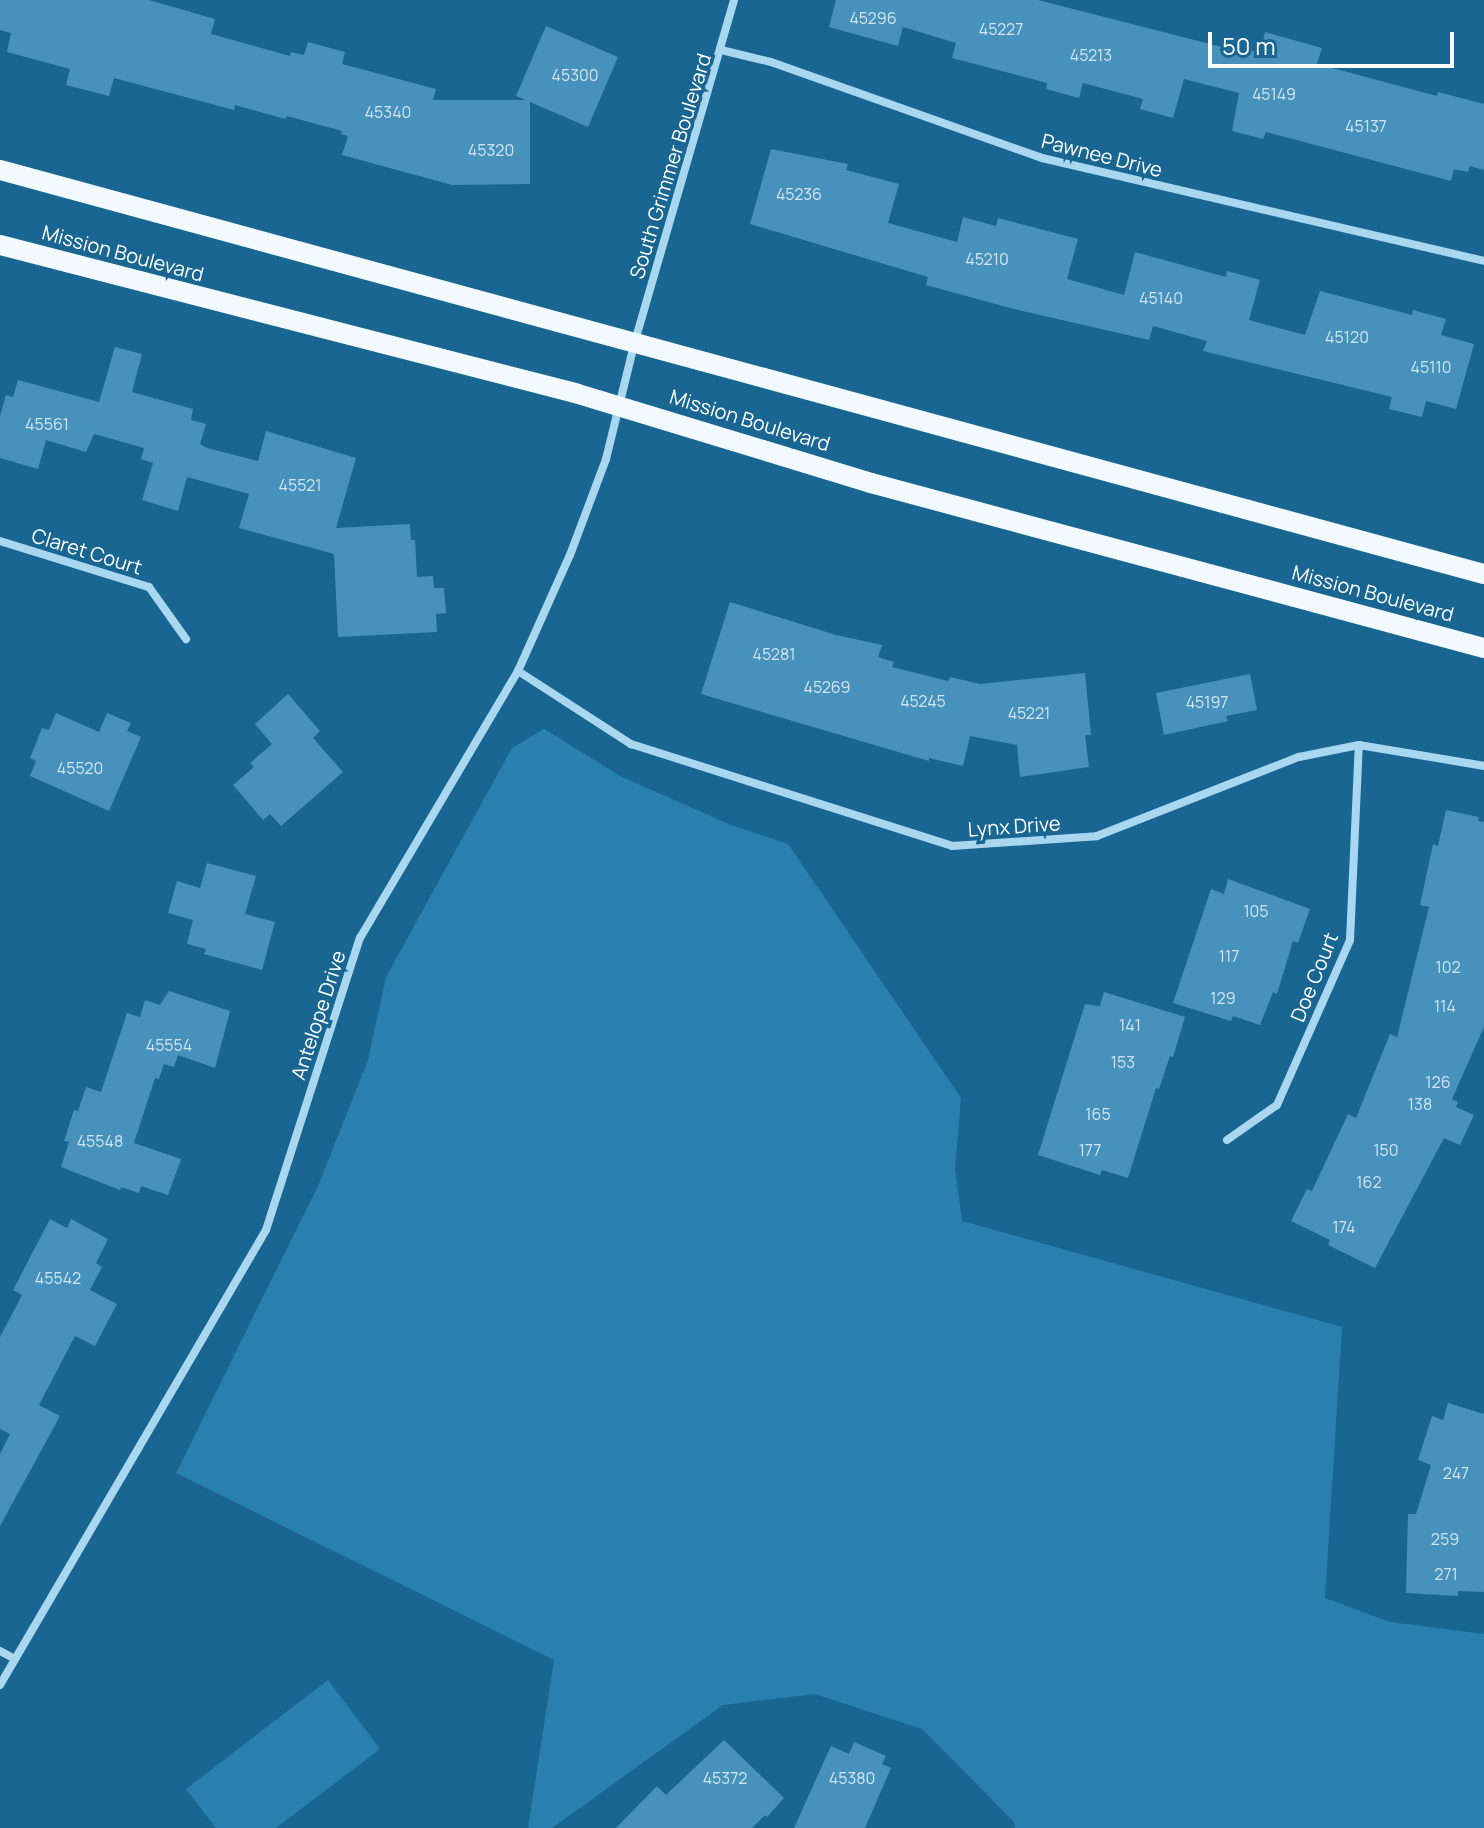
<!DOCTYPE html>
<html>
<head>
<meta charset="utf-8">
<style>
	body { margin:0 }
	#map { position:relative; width:1484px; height:1828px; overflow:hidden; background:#196693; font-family:Manrope,sans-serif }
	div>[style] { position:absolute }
	.green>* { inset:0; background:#2980af }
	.building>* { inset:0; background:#4692bc }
	.minor>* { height:8px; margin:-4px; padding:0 4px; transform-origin:4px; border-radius:4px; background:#aad7f0 }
	.primary>* { height:20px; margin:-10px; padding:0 10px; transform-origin:10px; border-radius:10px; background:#f2faff }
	span { translate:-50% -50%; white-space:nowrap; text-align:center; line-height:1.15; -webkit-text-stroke:7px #196693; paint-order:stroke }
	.number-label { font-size:16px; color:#d1e4ee }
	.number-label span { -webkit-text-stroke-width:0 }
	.street-label { font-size:20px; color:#fff }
	.scale { position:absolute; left:1208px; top:32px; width:246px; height:36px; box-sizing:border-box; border:4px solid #fff; border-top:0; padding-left:10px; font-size:24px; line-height:28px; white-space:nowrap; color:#fff; -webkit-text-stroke:6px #196693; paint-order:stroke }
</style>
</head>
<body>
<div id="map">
	<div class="green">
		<div style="clip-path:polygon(544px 729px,622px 777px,731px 825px,788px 844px,961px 1098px,955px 1169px,962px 1221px,1342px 1327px,1325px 1598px,1390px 1622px,1484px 1634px,1484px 1828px,1015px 1828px,1014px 1822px,922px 1729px,815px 1694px,723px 1705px,552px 1828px,528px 1828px,554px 1660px,176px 1473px,319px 1184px,368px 1060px,386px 977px,512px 748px)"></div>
		<div style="clip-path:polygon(328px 1680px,380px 1749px,276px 1828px,216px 1828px,186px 1789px)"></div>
	</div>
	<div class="building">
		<div style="clip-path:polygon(0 0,149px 0,215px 19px,211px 34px,290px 56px,291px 52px,304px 55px,308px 42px,345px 52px,342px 64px,436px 89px,433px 100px,526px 100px,516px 96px,546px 26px,618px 57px,588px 127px,530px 102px,530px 184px,452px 185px,342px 155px,348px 136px,341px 134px,342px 131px,287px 116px,285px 119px,235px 105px,234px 110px,114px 78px,109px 96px,66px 85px,70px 69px,7px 52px,11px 33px,0 30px)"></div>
		<div style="clip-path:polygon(836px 0,1038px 0,1249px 54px,1250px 50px,1260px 53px,1265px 32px,1322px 48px,1317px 64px,1437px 96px,1438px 92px,1484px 104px,1484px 170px,1470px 166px,1468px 172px,1454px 169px,1451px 181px,1266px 132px,1263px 139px,1232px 131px,1239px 93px,1184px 79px,1173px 118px,1140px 109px,1143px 99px,1083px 83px,1079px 98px,1046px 89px,1047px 83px,952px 58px,956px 43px,903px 27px,898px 46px,829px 27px)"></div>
		<div style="clip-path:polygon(771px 149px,848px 164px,846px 170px,899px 184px,888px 223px,957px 242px,963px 217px,996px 226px,998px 218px,1078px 239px,1067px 279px,1124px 295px,1135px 252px,1226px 277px,1227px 271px,1260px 280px,1249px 320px,1305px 335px,1320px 291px,1412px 315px,1413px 310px,1446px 319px,1441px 335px,1474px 344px,1456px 409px,1426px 401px,1422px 417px,1389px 409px,1392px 397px,1203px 351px,1207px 341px,1153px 326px,1149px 340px,1010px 308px,926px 285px,928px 277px,750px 224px)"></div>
		<div style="clip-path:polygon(115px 347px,142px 354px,132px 392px,193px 409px,191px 420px,206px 424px,200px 444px,207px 448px,258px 461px,266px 431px,356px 458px,336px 528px,410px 524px,411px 540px,415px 540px,417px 577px,433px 576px,434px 588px,444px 588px,446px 613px,436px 614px,437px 632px,338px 637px,334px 554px,239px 528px,249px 494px,187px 477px,178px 511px,142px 500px,153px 463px,141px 459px,144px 448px,94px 434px,86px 452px,46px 440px,38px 469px,0 458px,0 416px,6px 395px,13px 397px,18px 380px,99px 402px)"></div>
		<div style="clip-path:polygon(730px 602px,836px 635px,882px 645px,878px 657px,894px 662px,892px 667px,948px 681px,950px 677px,980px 684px,1085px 673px,1091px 735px,1085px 735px,1089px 767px,1020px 777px,1017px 745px,970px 736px,963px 766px,929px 758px,929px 761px,701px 694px)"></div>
		<div style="clip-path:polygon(1250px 674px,1257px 710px,1226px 716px,1228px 721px,1164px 735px,1156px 693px)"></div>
		<div style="clip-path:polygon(288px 694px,320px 731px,313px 738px,343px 772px,281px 826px,270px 814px,263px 820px,233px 785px,254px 767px,250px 763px,272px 744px,255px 724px)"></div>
		<div style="clip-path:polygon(56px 713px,99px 732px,107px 713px,131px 723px,127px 731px,141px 737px,109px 811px,30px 776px,36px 761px,30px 758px,42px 728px,49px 730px)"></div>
		<div style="clip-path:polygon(1446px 810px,1479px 817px,1478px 821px,1484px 822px,1484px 1027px,1452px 1099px,1458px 1102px,1456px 1107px,1474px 1115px,1460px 1145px,1444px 1138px,1375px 1268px,1328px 1245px,1330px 1240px,1291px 1221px,1307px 1189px,1312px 1191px,1348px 1114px,1356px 1118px,1390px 1034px,1397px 1037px,1429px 907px,1420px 905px,1433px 844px,1438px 846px)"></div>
		<div style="clip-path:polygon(207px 863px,256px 876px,245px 914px,275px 922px,262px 970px,204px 954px,206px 949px,187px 944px,193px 920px,168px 913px,177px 881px,200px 888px)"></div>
		<div style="clip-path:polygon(1228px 879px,1310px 909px,1298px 943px,1293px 941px,1277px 994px,1273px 992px,1260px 1025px,1233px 1016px,1231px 1021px,1173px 1003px,1211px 889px,1224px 894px)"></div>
		<div style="clip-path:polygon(169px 991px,230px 1011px,215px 1068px,178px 1055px,174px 1067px,164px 1064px,159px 1079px,155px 1078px,134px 1143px,181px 1159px,168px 1195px,141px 1186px,139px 1193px,121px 1187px,120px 1190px,61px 1167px,69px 1142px,64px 1141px,74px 1110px,78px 1111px,86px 1087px,101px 1092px,127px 1013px,140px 1017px,145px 1000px,160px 1005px)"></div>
		<div style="clip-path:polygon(1104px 992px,1185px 1017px,1173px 1057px,1170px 1056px,1159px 1089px,1156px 1088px,1128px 1178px,1102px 1170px,1100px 1175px,1038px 1155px,1085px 1004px,1100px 1006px)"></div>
		<div style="clip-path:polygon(50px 1219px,67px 1228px,71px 1219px,108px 1239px,96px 1263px,102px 1267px,90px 1290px,117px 1304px,95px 1346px,75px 1336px,39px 1405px,60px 1416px,0 1526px,0 1454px,10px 1434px,0 1429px,0 1337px,22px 1295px,13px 1290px)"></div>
		<div style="clip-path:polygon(1448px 1403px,1484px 1414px,1484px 1592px,1458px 1591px,1458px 1596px,1406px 1593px,1408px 1514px,1416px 1514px,1431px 1465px,1418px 1460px,1432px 1416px,1443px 1420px)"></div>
		<div style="clip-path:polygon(724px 1740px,784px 1798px,767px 1817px,765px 1815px,752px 1828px,616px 1828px,657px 1786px,666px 1795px)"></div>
		<div style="clip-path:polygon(854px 1742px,886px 1756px,882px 1764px,891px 1768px,865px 1828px,794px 1828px,831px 1746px,849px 1754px)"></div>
	</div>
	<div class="minor">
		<div style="left:721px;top:50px;width:51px;rotate:13.5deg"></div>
		<div style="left:771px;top:62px;width:288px;rotate:19.5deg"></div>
		<div style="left:1042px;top:158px;width:454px;rotate:13.1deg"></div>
		<div style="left:0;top:541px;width:156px;rotate:17.2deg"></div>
		<div style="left:149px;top:587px;width:64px;rotate:54.6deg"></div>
		<div style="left:518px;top:671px;width:135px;rotate:32.9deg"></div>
		<div style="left:631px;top:744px;width:337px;rotate:17.6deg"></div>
		<div style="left:952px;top:846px;width:145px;rotate:-3.9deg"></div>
		<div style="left:1097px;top:836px;width:217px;rotate:-21.4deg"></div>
		<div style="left:1299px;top:757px;width:61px;rotate:-11.3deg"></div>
		<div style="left:1359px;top:745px;width:127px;rotate:9.5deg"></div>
		<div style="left:1227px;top:1140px;width:61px;rotate:-35deg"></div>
		<div style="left:1277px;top:1105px;width:180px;rotate:-66.1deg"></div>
		<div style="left:1350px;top:940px;width:195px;rotate:-87.4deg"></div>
		<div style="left:0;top:1651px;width:17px;rotate:28deg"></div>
		<div style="left:0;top:1685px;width:527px;rotate:-59.69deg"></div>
		<div style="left:266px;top:1230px;width:307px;rotate:-72.2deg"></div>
		<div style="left:360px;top:938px;width:310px;rotate:-59.4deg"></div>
		<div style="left:518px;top:671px;width:127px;rotate:-65.9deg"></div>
		<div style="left:570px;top:555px;width:103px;rotate:-69.4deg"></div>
		<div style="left:606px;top:459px;width:122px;rotate:-76.2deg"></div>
		<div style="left:635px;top:341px;width:355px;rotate:-73.8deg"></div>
	</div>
	<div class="primary">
		<div style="left:0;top:170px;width:1538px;rotate:15.23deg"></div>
		<div style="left:0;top:245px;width:594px;rotate:14.43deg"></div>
		<div style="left:575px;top:393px;width:309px;rotate:16.9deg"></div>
		<div style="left:871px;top:483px;width:635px;rotate:15.07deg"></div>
	</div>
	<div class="number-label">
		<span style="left:873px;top:18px">45296</span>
		<span style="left:1001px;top:29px">45227</span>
		<span style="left:1091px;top:55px">45213</span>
		<span style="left:575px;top:75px">45300</span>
		<span style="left:1274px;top:94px">45149</span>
		<span style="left:388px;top:112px">45340</span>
		<span style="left:1366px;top:126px">45137</span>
		<span style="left:491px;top:150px">45320</span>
		<span style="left:799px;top:194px">45236</span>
		<span style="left:987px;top:259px">45210</span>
		<span style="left:1161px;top:298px">45140</span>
		<span style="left:1347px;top:337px">45120</span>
		<span style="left:1431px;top:367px">45110</span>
		<span style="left:47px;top:424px">45561</span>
		<span style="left:300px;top:485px">45521</span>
		<span style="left:774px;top:654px">45281</span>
		<span style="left:827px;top:687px">45269</span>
		<span style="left:923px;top:701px">45245</span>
		<span style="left:1207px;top:702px">45197</span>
		<span style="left:1029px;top:713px">45221</span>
		<span style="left:80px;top:768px">45520</span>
		<span style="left:1256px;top:911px">105</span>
		<span style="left:1229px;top:956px">117</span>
		<span style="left:1448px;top:967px">102</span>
		<span style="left:1223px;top:998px">129</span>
		<span style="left:1445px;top:1006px">114</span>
		<span style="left:1130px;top:1025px">141</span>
		<span style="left:169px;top:1045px">45554</span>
		<span style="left:1123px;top:1062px">153</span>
		<span style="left:1438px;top:1082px">126</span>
		<span style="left:1420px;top:1104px">138</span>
		<span style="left:1098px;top:1114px">165</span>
		<span style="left:100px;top:1141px">45548</span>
		<span style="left:1090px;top:1150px">177</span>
		<span style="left:1386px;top:1150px">150</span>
		<span style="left:1369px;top:1182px">162</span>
		<span style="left:1344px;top:1227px">174</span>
		<span style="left:58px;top:1278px">45542</span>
		<span style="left:1456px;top:1473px">247</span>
		<span style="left:1445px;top:1539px">259</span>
		<span style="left:1446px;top:1574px">271</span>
		<span style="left:725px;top:1778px">45372</span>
		<span style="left:852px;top:1778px">45380</span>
	</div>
	<div class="street-label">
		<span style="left:1102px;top:155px;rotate:14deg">Pawnee Drive</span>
		<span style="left:670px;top:166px;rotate:-73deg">South Grimmer Boulevard</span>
		<span style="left:123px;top:253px;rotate:15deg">Mission Boulevard</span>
		<span style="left:750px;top:420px;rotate:17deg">Mission Boulevard</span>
		<span style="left:87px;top:551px;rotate:17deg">Claret Court</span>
		<span style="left:1373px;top:593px;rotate:15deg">Mission Boulevard</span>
		<span style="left:1014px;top:826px;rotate:-4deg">Lynx Drive</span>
		<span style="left:1314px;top:977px;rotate:-68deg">Doe Court</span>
		<span style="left:318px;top:1015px;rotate:-72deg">Antelope Drive</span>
	</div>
	<div class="scale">50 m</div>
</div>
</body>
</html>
